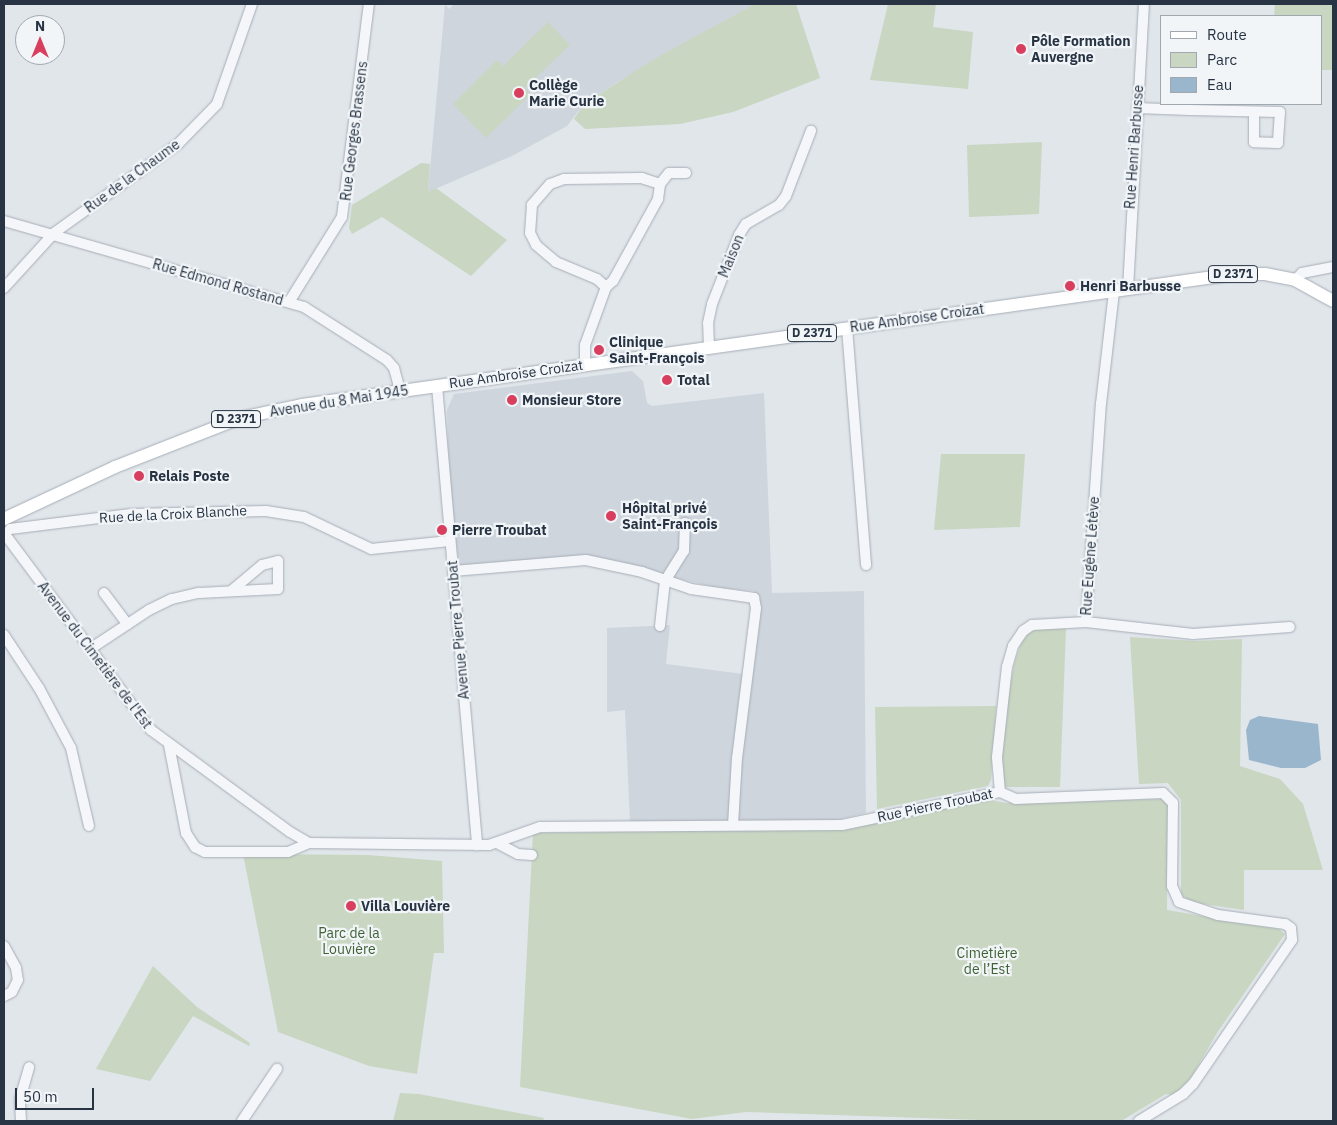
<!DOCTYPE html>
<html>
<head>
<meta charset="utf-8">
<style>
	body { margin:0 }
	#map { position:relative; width:1337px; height:1125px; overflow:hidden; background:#e1e6eb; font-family:"IBM Plex Sans",sans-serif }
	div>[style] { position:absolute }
	.built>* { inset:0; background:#cfd5dd }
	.green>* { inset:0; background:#c8d6c2 }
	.water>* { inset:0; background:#9ab6cd }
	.roads { filter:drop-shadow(0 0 1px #a6adb6) drop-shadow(0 0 1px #a6adb6) }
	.minor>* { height:10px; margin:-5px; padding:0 5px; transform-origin:5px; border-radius:5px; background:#f5f6f9 }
	.major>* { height:12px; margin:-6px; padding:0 6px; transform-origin:6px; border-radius:6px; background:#fff }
	.dots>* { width:14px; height:14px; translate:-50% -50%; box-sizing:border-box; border:2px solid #f1f5f8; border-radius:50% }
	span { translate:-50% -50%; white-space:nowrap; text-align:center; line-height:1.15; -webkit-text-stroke:4.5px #f1f5f8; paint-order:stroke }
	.shield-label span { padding:1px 4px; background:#f1f5f8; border:1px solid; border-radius:4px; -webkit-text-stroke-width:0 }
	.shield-label { font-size:12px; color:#283444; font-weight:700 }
	.poi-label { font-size:14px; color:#283444; font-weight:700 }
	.left { translate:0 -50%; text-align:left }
	.street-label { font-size:14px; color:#283444 }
	.park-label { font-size:14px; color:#3f6134 }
	.frame { position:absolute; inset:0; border:5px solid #283444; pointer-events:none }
	.legend { position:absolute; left:1160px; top:15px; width:162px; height:90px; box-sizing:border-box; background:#f1f5f8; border:1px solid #a1a8b0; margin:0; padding:6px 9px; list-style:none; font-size:15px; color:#283444 }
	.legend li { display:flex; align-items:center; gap:10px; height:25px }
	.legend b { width:25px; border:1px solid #a1a8b0 }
	.north { position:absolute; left:15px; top:15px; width:50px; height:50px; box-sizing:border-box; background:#f1f5f8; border:1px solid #a1a8b0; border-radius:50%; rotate:0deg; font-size:14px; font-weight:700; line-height:20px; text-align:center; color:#283444 }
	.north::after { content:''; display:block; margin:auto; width:18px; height:22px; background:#d83e5d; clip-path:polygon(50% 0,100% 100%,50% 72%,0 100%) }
	.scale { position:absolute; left:15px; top:1088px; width:79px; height:22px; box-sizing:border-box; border:2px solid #283444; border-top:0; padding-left:6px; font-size:15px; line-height:18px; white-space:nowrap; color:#283444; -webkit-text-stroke:4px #f1f5f8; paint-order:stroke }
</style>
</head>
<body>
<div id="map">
	<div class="built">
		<div style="clip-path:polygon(445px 4px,449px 9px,454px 4px,755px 4px,618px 82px,584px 104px,567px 126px,512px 156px,428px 192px)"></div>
		<div style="clip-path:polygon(632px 371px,643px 381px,647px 403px,652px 406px,764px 393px,772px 593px,864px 591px,866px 813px,836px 820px,630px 822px,625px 710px,607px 712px,607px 628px,670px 625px,666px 664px,743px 674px,754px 591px,713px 587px,583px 555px,459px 566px,449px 476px,447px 410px,454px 394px)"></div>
	</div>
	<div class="green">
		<div style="clip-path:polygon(755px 4px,796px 4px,820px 78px,733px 112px,680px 124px,585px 129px,574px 119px,584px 104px,656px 58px)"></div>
		<div style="clip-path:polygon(888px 4px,936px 4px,933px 27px,973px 32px,968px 89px,870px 80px)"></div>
		<div style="clip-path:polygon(1275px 4px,1333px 4px,1333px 70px,1321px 70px,1321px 16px,1274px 16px)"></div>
		<div style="clip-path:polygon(548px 22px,570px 45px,525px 88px,531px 94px,486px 138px,453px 104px,497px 60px,503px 66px)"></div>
		<div style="clip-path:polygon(1042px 142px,1039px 214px,969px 217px,967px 145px)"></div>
		<div style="clip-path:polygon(421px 163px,430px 164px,428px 192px,436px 188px,507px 240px,471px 276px,382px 217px,352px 234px,349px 228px,352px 205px)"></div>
		<div style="clip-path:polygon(941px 454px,1025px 454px,1020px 527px,934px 530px)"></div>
		<div style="clip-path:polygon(1042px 628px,1066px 628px,1060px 787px,1005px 787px,1001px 776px,1006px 705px,1015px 661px,1022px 641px,1030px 632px)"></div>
		<div style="clip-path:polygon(1130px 637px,1196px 641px,1242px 639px,1240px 766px,1280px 779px,1303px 804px,1323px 870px,1244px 870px,1244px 910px,1190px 902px,1181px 894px,1181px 800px,1168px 783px,1139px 784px)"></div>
		<div style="clip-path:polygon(996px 706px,991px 780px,988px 786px,877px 809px,875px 707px)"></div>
		<div style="clip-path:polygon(985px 799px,1006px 803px,1164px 799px,1168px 803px,1167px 910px,1279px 929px,1285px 934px,1217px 1033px,1191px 1078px,1174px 1095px,1166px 1094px,1121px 1121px,1010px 1121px,746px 1112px,692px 1119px,520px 1087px,533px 833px,841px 829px)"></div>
		<div style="clip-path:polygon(243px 854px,368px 855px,442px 861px,444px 953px,434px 953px,417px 1074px,369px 1066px,278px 1032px)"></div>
		<div style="clip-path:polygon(153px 966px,197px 1007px,250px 1043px,249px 1046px,193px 1016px,150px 1081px,96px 1069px)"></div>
		<div style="clip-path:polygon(400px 1093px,419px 1094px,544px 1118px,543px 1121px,393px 1121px)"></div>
	</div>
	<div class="water">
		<div style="clip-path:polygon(1259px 716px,1318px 724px,1321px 760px,1305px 768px,1281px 768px,1249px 760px,1246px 730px,1250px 720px)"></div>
	</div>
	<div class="roads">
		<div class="minor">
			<div style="left:1137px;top:108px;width:53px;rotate:2.2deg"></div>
			<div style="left:1190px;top:110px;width:90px;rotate:1.3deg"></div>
			<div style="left:1280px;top:112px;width:31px;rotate:94deg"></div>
			<div style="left:1278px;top:143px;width:24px;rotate:-178deg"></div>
			<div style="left:1254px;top:142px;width:30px;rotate:-90deg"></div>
			<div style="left:660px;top:184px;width:14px;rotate:-51deg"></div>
			<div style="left:669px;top:173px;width:17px"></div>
			<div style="left:4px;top:221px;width:312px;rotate:16deg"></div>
			<div style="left:304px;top:307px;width:98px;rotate:32.6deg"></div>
			<div style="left:387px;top:360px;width:11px;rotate:49deg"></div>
			<div style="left:394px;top:368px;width:24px;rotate:75deg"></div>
			<div style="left:1295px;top:280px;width:10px;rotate:-45deg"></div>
			<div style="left:1302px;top:273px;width:32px;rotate:-11deg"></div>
			<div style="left:4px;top:288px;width:74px;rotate:-47.7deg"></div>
			<div style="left:54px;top:233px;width:153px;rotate:-35.7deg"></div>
			<div style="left:178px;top:144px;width:56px;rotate:-45.7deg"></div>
			<div style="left:217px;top:104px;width:106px;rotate:-70.7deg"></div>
			<div style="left:1128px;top:289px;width:285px;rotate:-86.8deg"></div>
			<div style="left:289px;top:302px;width:100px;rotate:-58.1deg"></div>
			<div style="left:342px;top:217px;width:215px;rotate:-82.8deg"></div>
			<div style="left:847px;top:328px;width:238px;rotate:85.4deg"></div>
			<div style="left:709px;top:348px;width:25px;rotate:-92deg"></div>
			<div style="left:708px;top:323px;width:19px;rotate:-78deg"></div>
			<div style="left:712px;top:304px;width:74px;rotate:-68.6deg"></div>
			<div style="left:739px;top:235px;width:13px;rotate:-58deg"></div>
			<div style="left:746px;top:224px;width:38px;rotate:-30deg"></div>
			<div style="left:779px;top:205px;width:11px;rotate:-52deg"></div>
			<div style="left:786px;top:196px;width:70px;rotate:-69deg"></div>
			<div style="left:585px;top:365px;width:20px;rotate:-90deg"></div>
			<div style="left:585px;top:345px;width:62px;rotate:-70.1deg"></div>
			<div style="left:606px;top:287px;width:9px;rotate:-41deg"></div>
			<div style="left:613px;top:281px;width:94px;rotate:-61.2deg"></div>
			<div style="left:658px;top:199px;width:15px;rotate:-82deg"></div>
			<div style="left:660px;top:184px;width:19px;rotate:-162deg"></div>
			<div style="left:642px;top:178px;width:78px;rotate:179.3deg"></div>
			<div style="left:564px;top:179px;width:15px;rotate:160deg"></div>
			<div style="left:550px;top:184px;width:28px;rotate:131deg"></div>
			<div style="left:532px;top:205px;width:28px;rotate:94deg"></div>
			<div style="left:530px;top:233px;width:13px;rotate:63deg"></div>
			<div style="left:536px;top:245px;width:26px;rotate:40deg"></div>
			<div style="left:556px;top:262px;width:44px;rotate:22.5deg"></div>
			<div style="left:597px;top:279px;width:12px;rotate:42deg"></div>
			<div style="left:437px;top:386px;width:461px;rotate:85deg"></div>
			<div style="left:10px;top:529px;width:122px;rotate:-7.1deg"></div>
			<div style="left:131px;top:514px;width:135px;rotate:-1.3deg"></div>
			<div style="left:266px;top:511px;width:38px;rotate:9deg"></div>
			<div style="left:304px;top:517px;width:74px;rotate:25.5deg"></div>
			<div style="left:371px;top:549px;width:79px;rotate:-5.8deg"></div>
			<div style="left:4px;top:533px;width:246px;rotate:53.3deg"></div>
			<div style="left:151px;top:730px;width:172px;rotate:36.3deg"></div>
			<div style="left:290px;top:832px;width:22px;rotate:30deg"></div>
			<div style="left:309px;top:843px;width:180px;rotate:0.6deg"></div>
			<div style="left:489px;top:845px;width:54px;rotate:-19.4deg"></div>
			<div style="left:540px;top:827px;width:302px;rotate:-0.4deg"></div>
			<div style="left:842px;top:825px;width:161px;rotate:-11.8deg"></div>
			<div style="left:1000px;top:792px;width:17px;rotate:24deg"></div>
			<div style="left:1016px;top:799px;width:147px;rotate:-2.3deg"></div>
			<div style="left:1163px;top:793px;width:14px;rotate:45deg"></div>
			<div style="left:1173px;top:803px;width:83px;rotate:90.7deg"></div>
			<div style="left:1172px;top:886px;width:17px;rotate:66deg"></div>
			<div style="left:1179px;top:902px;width:41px;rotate:18.4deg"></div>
			<div style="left:1218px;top:915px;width:68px;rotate:7.7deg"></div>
			<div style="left:1285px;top:924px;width:7px;rotate:34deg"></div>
			<div style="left:1291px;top:928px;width:12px;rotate:85deg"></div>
			<div style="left:1292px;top:940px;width:175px;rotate:124.5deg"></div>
			<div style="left:1193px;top:1084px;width:14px;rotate:135deg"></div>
			<div style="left:1183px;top:1094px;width:52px;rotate:148.5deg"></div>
			<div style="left:453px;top:571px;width:133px;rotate:-4.7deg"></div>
			<div style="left:586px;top:560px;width:57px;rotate:12.1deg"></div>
			<div style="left:642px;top:572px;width:52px;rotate:19.1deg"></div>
			<div style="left:691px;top:589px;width:64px;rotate:8.1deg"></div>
			<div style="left:754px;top:598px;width:10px;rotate:79deg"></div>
			<div style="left:756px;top:608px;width:151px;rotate:97.2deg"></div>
			<div style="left:737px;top:758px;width:67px;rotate:93.4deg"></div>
			<div style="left:104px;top:593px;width:39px;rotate:53deg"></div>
			<div style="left:1086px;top:622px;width:108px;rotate:6.4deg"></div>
			<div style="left:1193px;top:634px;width:97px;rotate:-4.1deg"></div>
			<div style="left:660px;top:626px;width:45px;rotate:-83.7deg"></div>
			<div style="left:665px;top:581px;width:36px;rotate:-58deg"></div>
			<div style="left:684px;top:551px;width:28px;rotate:-88deg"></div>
			<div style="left:4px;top:635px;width:64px;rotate:56.6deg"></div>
			<div style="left:39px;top:688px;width:68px;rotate:61.9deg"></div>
			<div style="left:71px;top:748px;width:80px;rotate:77deg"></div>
			<div style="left:90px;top:649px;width:71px;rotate:-33.5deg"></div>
			<div style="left:149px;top:610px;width:25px;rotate:-26deg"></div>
			<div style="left:172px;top:599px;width:28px;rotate:-13deg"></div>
			<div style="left:199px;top:593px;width:79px;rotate:-2.9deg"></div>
			<div style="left:278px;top:589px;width:28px;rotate:-90deg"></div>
			<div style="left:278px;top:561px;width:16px;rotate:166deg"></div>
			<div style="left:262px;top:565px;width:40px;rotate:140deg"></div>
			<div style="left:169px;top:745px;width:90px;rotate:79.1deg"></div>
			<div style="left:186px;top:833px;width:17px;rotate:57deg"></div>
			<div style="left:195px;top:847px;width:11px;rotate:27deg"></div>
			<div style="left:205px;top:852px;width:83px"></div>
			<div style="left:288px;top:852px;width:23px;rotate:-23deg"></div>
			<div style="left:1000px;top:792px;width:35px;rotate:-95deg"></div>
			<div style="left:997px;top:757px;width:91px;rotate:-83.7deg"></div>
			<div style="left:1007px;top:667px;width:22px;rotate:-74deg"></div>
			<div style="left:1013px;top:646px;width:18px;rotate:-56deg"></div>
			<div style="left:1023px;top:631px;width:11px;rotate:-34deg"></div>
			<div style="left:1032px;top:625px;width:54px;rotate:-3.2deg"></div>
			<div style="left:1086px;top:622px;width:219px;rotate:-86.1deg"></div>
			<div style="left:1101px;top:404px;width:114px;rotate:-83.4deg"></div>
			<div style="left:499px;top:844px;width:21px;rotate:28deg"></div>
			<div style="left:518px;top:854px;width:14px;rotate:4deg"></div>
			<div style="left:4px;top:946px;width:25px;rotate:61deg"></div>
			<div style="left:16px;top:968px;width:12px;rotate:81deg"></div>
			<div style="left:18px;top:980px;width:13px;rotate:117deg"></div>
			<div style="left:12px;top:992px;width:9px;rotate:153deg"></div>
			<div style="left:21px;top:1121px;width:22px;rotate:-93deg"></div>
			<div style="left:20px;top:1099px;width:33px;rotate:-74deg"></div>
			<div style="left:242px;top:1121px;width:63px;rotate:-56.1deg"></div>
		</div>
		<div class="major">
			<div style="left:4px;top:519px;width:123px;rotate:-25.1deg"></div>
			<div style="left:115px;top:467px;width:134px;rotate:-21.4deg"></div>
			<div style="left:240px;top:418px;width:63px;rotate:-11.8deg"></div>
			<div style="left:302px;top:405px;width:942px;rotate:-7.99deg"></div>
			<div style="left:1235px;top:274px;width:30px"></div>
			<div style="left:1265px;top:274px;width:31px;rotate:11deg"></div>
			<div style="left:1295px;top:280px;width:43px;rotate:28.9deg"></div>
		</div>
	</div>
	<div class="dots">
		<div style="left:1021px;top:49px;background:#d83e5d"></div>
		<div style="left:519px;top:93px;background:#d83e5d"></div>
		<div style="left:1070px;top:286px;background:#d83e5d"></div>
		<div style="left:599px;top:350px;background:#d83e5d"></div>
		<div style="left:667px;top:380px;background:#d83e5d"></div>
		<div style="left:512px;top:400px;background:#d83e5d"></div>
		<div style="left:139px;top:476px;background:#d83e5d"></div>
		<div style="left:611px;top:516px;background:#d83e5d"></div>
		<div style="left:442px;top:530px;background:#d83e5d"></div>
		<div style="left:351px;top:906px;background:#d83e5d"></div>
	</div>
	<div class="shield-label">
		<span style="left:1233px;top:274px">D 2371</span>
		<span style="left:812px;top:333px">D 2371</span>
		<span style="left:236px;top:419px">D 2371</span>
	</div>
	<div class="poi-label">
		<span class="left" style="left:1031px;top:49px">Pôle Formation<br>Auvergne</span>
		<span class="left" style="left:529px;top:93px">Collège<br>Marie Curie</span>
		<span class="left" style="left:1080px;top:286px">Henri Barbusse</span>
		<span class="left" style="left:609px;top:350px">Clinique<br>Saint-François</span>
		<span class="left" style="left:677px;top:380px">Total</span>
		<span class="left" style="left:522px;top:400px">Monsieur Store</span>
		<span class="left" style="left:149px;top:476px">Relais Poste</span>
		<span class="left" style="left:622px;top:516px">Hôpital privé<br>Saint-François</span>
		<span class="left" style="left:452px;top:530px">Pierre Troubat</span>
		<span class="left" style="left:361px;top:906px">Villa Louvière</span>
	</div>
	<div class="street-label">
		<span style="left:354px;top:131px;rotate:-83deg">Rue Georges Brassens</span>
		<span style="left:1134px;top:147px;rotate:-86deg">Rue Henri Barbusse</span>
		<span style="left:132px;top:176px;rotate:-36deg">Rue de la Chaume</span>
		<span style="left:731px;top:256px;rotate:-68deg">Maison</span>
		<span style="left:218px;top:282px;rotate:16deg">Rue Edmond Rostand</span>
		<span style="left:917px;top:318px;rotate:-8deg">Rue Ambroise Croizat</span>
		<span style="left:516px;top:374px;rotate:-8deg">Rue Ambroise Croizat</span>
		<span style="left:339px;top:401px;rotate:-9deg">Avenue du 8 Mai 1945</span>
		<span style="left:173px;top:514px;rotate:-3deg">Rue de la Croix Blanche</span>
		<span style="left:1090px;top:556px;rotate:-86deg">Rue Eugène Létève</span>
		<span style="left:458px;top:630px;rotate:-95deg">Avenue Pierre Troubat</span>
		<span style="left:95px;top:655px;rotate:53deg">Avenue du Cimetière de l'Est</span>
		<span style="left:935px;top:805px;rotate:-12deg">Rue Pierre Troubat</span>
	</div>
	<div class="park-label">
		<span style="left:349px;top:941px">Parc de la<br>Louvière</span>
		<span style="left:987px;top:961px">Cimetière<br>de l’Est</span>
	</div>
	<div class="frame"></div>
	<ul class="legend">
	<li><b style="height:6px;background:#fff"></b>Route</li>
	<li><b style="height:14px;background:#c8d6c2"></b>Parc</li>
	<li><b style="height:14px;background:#9ab6cd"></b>Eau</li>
	</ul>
	<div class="north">N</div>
	<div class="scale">50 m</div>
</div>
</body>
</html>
